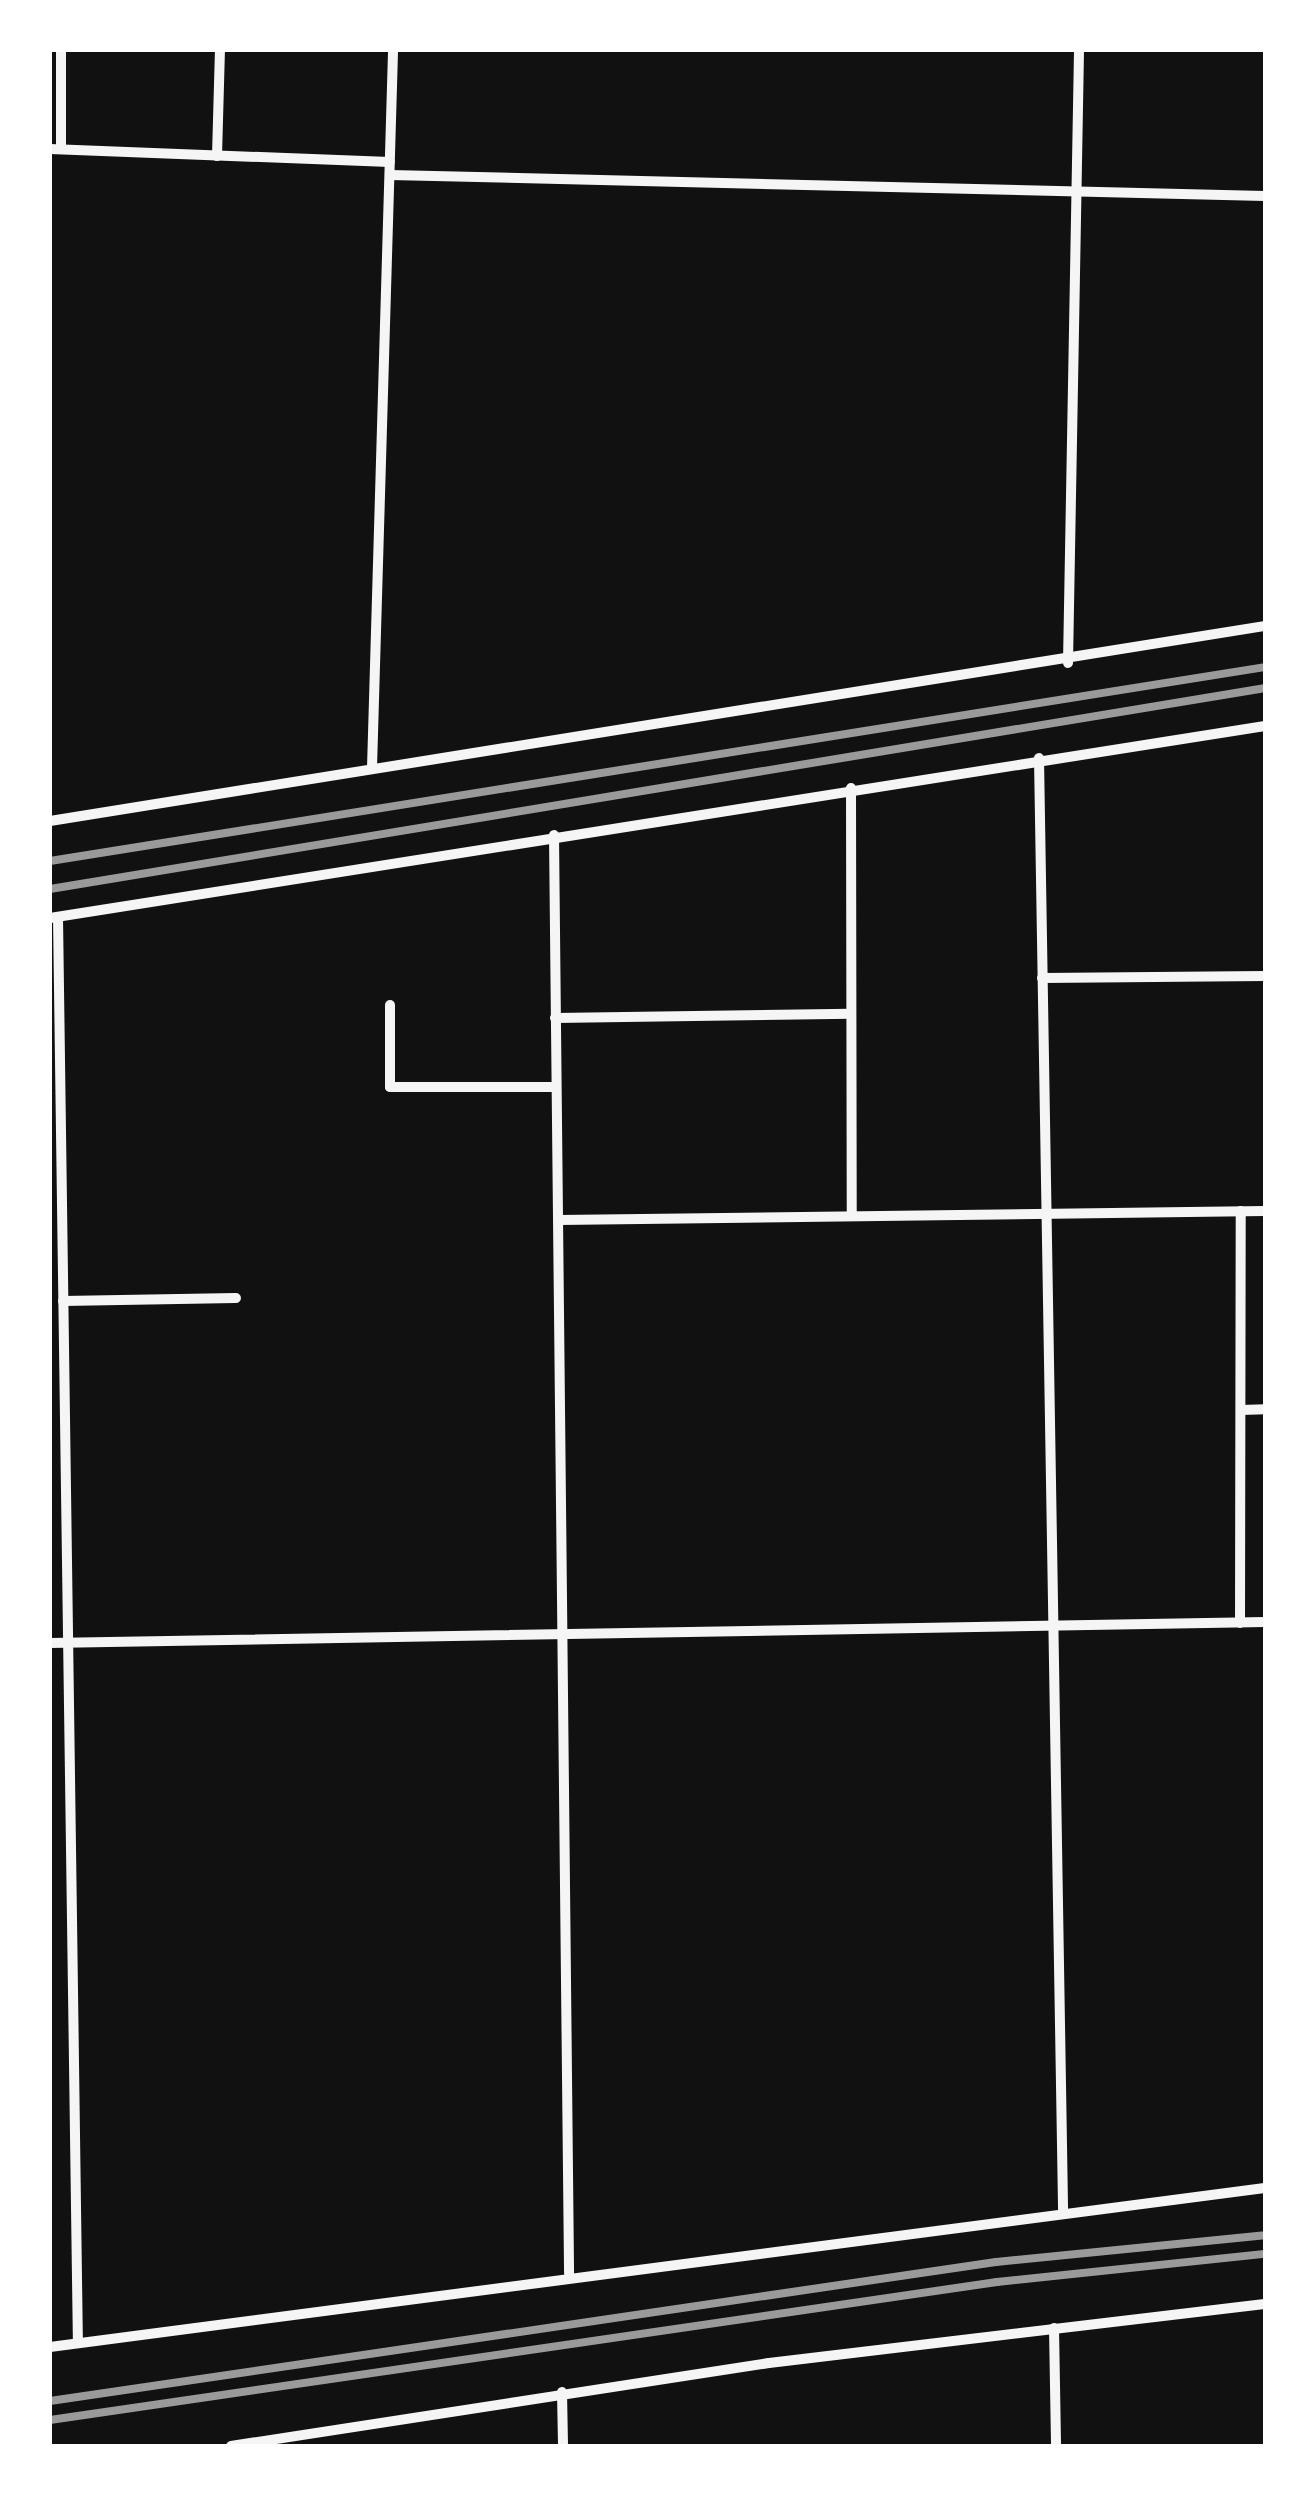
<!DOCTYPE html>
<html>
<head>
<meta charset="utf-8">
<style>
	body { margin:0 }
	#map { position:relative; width:1315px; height:2496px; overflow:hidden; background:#111; font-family:"DejaVu Sans",sans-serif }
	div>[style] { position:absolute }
	.minor>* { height:10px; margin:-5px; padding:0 5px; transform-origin:5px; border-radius:5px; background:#f5f5f5 }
	.rail>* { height:8px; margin:-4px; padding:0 4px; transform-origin:4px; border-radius:4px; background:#9a9a9a }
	span { translate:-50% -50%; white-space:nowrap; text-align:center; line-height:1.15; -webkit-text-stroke:9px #fff; paint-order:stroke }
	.frame { position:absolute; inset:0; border:52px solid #fff; pointer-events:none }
</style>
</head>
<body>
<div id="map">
	<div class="minor">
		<div style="left:50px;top:149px;width:340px;rotate:2.2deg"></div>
		<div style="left:61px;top:149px;width:99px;rotate:-90deg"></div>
		<div style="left:217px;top:156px;width:106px;rotate:-88.4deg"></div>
		<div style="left:390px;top:175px;width:875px;rotate:1.37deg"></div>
		<div style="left:1068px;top:663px;width:613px;rotate:-88.97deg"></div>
		<div style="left:1039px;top:758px;width:1454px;rotate:89.05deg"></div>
		<div style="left:372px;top:768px;width:718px;rotate:-88.32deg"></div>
		<div style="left:851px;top:788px;width:423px;rotate:89.9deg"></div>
		<div style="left:50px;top:821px;width:1231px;rotate:-9.12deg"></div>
		<div style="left:554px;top:835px;width:1438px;rotate:89.4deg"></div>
		<div style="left:58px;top:917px;width:1425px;rotate:89.2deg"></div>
		<div style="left:50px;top:918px;width:1230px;rotate:-8.98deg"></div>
		<div style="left:1042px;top:978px;width:223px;rotate:-0.5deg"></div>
		<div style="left:390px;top:1005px;width:82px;rotate:90deg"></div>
		<div style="left:390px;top:1087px;width:166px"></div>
		<div style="left:555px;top:1018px;width:296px;rotate:-0.8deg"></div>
		<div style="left:559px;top:1220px;width:706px;rotate:-0.73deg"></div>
		<div style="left:63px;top:1301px;width:173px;rotate:-1deg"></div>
		<div style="left:1241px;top:1410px;width:24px;rotate:-2deg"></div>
		<div style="left:1240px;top:1623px;width:412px;rotate:-89.9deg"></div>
		<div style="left:50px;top:1643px;width:1215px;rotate:-0.99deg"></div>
		<div style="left:1054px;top:2328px;width:118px;rotate:89deg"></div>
		<div style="left:50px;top:2347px;width:1225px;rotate:-7.46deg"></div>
		<div style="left:562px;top:2392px;width:54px;rotate:88.9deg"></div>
		<div style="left:231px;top:2446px;width:544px;rotate:-8.77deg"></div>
		<div style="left:769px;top:2363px;width:499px;rotate:-6.8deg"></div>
	</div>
	<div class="rail">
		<div style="left:50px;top:861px;width:1230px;rotate:-9.07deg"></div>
		<div style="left:50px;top:889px;width:1232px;rotate:-9.39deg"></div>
		<div style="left:50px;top:2401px;width:956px;rotate:-8.36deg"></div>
		<div style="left:996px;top:2262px;width:270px;rotate:-5.7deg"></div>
		<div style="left:50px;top:2420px;width:957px;rotate:-8.29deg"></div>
		<div style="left:997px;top:2282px;width:269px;rotate:-6deg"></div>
	</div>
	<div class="frame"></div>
</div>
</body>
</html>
